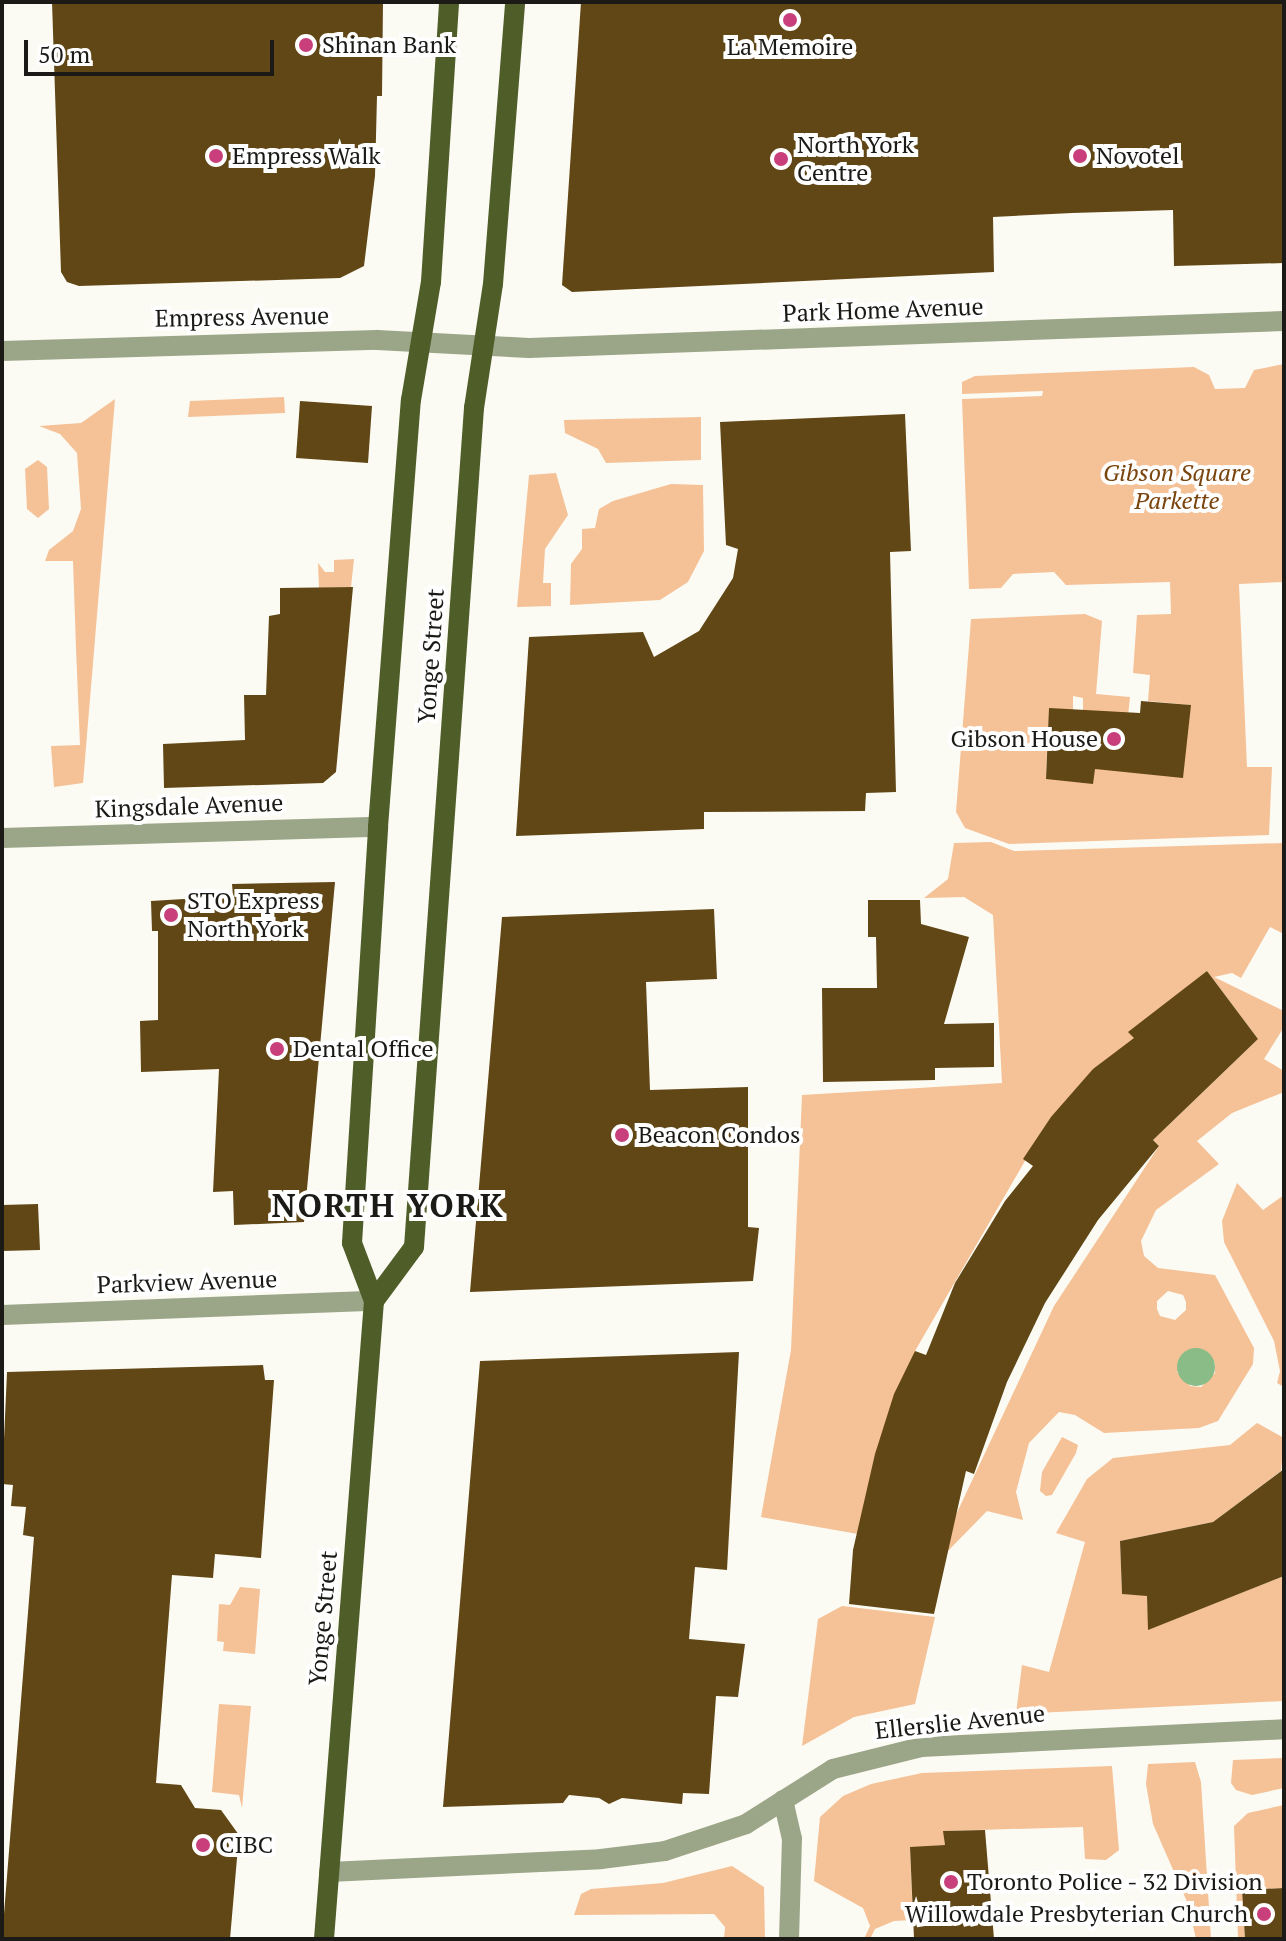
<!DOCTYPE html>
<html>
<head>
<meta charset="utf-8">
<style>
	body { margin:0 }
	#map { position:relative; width:1286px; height:1941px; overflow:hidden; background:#fcfbf3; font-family:"PT Serif",serif }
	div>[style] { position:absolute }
	.green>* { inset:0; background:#f5c197 }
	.water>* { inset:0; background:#8abc87 }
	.round { border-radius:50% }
	.building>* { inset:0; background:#604715 }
	.minor>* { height:20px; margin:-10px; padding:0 10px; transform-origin:10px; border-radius:10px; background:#9ba588 }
	.tertiary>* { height:20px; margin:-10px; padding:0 10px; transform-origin:10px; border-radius:10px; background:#9ba588 }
	.primary>* { height:20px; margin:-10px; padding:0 10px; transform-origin:10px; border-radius:10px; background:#4f5d29 }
	.dots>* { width:22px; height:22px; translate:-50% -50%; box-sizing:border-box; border:4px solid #fff; border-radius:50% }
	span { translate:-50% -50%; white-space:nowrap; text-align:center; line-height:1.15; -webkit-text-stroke:8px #fff; paint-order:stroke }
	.poi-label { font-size:24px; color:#1b1a17 }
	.left { translate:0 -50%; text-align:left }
	.right { translate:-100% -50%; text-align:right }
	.street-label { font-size:24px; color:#1b1a17 }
	.park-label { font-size:24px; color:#7a440d; font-style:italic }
	.district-label { font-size:32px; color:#1b1a17; font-weight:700; letter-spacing:2px }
	.frame { position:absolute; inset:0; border:4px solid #1b1a17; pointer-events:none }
	.scale { position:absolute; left:24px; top:40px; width:250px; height:36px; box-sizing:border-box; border:4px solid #1b1a17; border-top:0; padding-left:10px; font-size:24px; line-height:28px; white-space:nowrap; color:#1b1a17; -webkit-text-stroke:6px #fff; paint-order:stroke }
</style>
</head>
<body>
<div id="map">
	<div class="green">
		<div style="clip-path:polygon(1284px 364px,1284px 582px,1239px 584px,1247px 767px,1272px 767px,1269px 835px,1009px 844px,965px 828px,956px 812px,971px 619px,1085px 614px,1102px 621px,1096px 694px,1130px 697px,1127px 726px,1083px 711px,1083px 698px,1073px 696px,1073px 710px,1048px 732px,1040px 732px,1040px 748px,1047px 749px,1046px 779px,1095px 765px,1190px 705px,1148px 701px,1150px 675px,1133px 673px,1137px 615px,1171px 614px,1170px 582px,1066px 585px,1054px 572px,1013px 574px,1001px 588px,969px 589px,962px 399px,1042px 396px,1043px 391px,962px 394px,962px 382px,975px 376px,1194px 367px,1209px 375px,1215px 389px,1245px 388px,1254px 370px)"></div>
		<div style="clip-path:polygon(284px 397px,285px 413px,188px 417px,190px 401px)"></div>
		<div style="clip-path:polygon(115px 399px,83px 783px,54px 787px,51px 746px,80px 745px,76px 648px,73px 561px,45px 561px,49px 550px,73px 531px,81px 509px,77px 453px,60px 434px,39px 426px,81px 423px)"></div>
		<div style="clip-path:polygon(701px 417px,701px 460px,606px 463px,598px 449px,565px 433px,564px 420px)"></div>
		<div style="clip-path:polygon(38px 460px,47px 467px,49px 509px,38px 518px,27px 509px,25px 469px)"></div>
		<div style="clip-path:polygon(556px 473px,568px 515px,545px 549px,543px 583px,551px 583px,551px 606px,517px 607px,529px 475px)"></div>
		<div style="clip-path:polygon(671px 484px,703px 485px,704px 551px,688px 582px,660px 600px,570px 605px,571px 564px,582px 549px,582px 529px,595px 528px,599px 509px,613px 501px)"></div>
		<div style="clip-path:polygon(354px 559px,351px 587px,319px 588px,318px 563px,325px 572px,334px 572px,334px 560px)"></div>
		<div style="clip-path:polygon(evenodd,991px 842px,1014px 851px,1284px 843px,1284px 934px,1270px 927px,1241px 978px,1232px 973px,1214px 977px,1284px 1011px,1284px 1027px,1264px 1059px,1284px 1071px,1284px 1092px,1232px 1113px,1197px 1141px,1219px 1164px,1156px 1210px,1141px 1241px,1144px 1256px,1158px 1268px,1215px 1275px,1254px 1348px,1253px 1364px,1218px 1421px,1199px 1428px,1104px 1433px,1075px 1415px,1059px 1412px,1029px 1443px,1016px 1492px,1023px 1520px,987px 1511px,946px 1553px,953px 1521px,1054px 1306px,1159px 1146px,1153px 1140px,1258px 1039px,1207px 971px,1044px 1128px,915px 1351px,858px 1534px,761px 1517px,791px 1350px,802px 1095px,1002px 1083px,993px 915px,964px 897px,924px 898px,948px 879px,954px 843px,991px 842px,1168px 1291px,1183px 1295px,1186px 1302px,1186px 1310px,1175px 1320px,1160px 1316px,1157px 1309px,1157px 1301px,1168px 1291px,991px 842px,1201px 1349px,1215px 1363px,1215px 1373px,1201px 1387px,1190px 1386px,1177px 1372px,1201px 1349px)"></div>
		<div style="clip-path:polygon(1237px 1183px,1263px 1210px,1284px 1195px,1284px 1387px,1277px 1383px,1280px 1371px,1274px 1341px,1224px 1242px,1222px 1221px)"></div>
		<div style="clip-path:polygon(1257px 1423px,1284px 1438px,1281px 1471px,1213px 1522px,1120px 1541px,1122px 1594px,1147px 1595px,1149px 1629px,1284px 1576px,1284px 1701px,1016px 1714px,1022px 1665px,1049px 1672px,1085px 1542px,1056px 1533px,1087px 1479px,1113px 1458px,1230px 1445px)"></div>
		<div style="clip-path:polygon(1062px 1437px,1078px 1445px,1076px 1453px,1052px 1495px,1046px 1496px,1040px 1491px,1042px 1472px)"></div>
		<div style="clip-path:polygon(240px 1587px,260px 1589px,255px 1654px,223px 1651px,224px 1642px,217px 1641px,219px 1604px,230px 1605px)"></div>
		<div style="clip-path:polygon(842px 1606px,935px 1617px,915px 1704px,854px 1717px,802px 1746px,818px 1619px)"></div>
		<div style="clip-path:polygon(219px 1704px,251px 1706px,242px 1808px,239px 1795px,212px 1792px)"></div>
		<div style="clip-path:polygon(1284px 1758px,1284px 1788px,1252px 1795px,1236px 1790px,1231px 1783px,1233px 1760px)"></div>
		<div style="clip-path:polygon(1195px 1762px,1201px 1782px,1211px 1939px,1196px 1939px,1188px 1904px,1153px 1824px,1146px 1784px,1148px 1764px)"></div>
		<div style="clip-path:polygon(1112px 1766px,1119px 1850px,1106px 1860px,1085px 1859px,1083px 1827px,944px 1831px,945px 1845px,910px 1848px,913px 1920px,894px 1921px,875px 1929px,870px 1939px,864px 1939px,870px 1926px,863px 1908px,814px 1881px,820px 1817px,843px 1796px,871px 1784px,922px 1773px)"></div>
		<div style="clip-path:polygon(1284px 1805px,1284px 1888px,1242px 1890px,1245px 1939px,1238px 1939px,1234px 1826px,1248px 1813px)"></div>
		<div style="clip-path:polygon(732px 1866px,764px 1887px,765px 1939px,724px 1939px,725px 1927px,714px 1914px,574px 1915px,581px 1894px,591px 1889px,663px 1883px)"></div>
	</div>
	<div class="water">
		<div class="round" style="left:1177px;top:1348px;width:38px;height:38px"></div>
	</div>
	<div class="building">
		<div style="clip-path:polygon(52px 2px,383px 2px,382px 96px,377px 96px,375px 176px,364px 266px,340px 278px,79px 286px,67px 282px,61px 272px)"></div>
		<div style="clip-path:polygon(581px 2px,1284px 2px,1284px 263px,1174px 266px,1173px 210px,1072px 213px,993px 217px,994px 272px,572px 292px,562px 285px)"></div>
		<div style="clip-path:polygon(300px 401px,372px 406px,368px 463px,296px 458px)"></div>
		<div style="clip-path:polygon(905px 414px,911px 551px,890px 552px,896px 792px,866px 793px,865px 811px,704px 812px,704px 829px,516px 836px,529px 637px,643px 632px,654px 657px,699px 631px,733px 578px,738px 549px,726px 545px,720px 422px)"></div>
		<div style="clip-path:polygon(353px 587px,336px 772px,323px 783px,164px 788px,163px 744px,245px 740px,244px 695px,266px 695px,269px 616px,280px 614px,280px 588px)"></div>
		<div style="clip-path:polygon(1141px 701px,1191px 705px,1183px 778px,1095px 769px,1093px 784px,1046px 779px,1049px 708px,1140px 713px)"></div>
		<div style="clip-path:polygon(335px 882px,304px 1222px,234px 1225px,233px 1191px,213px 1192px,219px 1069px,141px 1072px,140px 1021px,158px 1020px,158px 931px,152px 931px,151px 901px,233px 896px,232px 884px)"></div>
		<div style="clip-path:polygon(868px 900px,920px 900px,921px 924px,969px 937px,944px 1024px,994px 1023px,994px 1067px,935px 1068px,935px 1080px,823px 1082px,822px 988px,877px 988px,876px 937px,868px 937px)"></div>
		<div style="clip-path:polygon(714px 909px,717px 979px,646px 982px,650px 1090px,748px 1087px,748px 1227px,759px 1228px,753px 1281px,470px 1292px,502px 917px)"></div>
		<div style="clip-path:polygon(1207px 971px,1258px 1039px,1153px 1140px,1159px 1146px,1098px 1220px,1045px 1303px,1007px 1382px,974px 1474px,966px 1471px,934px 1614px,849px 1604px,853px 1550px,875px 1454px,894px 1394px,915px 1351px,926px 1355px,955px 1283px,1005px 1201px,1033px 1166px,1023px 1159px,1051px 1117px,1093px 1069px,1134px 1038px,1128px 1032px)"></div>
		<div style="clip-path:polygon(38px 1204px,40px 1250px,2px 1251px,2px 1205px)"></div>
		<div style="clip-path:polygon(739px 1352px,727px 1570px,695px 1567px,689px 1639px,745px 1644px,738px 1697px,716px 1696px,709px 1794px,683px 1793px,682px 1804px,622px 1798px,609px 1804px,599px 1798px,569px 1795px,563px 1803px,443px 1807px,480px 1361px)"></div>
		<div style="clip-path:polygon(263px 1365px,265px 1380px,274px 1380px,261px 1558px,215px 1554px,213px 1578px,172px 1575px,156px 1783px,181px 1785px,195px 1808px,221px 1810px,239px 1835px,230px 1939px,2px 1939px,34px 1537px,23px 1535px,26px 1507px,11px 1506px,13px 1485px,2px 1484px,7px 1372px)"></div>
		<div style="clip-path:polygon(1284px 1469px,1284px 1576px,1148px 1630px,1147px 1596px,1122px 1594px,1120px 1541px,1213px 1522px)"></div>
		<div style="clip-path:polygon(985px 1830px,994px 1939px,914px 1939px,910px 1847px,945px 1845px,943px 1831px)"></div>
		<div style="clip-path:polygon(1284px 1888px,1284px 1939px,1245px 1939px,1242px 1890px)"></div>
	</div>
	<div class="minor">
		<div style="left:2px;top:838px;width:376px;rotate:-1.7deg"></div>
		<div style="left:2px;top:1315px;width:372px;rotate:-2.2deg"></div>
		<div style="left:783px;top:1800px;width:39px;rotate:77deg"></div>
		<div style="left:792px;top:1838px;width:101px;rotate:91.7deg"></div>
		<div style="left:329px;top:1872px;width:272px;rotate:-2.7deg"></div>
		<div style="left:601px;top:1859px;width:64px;rotate:-7.1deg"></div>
		<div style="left:665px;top:1851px;width:85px;rotate:-18.4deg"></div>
		<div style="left:746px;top:1824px;width:103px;rotate:-32.3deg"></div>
		<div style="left:833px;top:1769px;width:91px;rotate:-14deg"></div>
		<div style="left:921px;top:1747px;width:363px;rotate:-2.8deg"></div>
	</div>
	<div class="tertiary">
		<div style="left:2px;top:351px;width:375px;rotate:-1.7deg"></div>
		<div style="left:377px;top:340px;width:152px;rotate:3deg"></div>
		<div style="left:529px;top:348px;width:755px;rotate:-2.05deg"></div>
	</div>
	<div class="primary">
		<div style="left:374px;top:1301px;width:67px;rotate:-53.5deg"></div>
		<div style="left:414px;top:1247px;width:841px;rotate:-85.91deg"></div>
		<div style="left:474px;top:408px;width:125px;rotate:-81.3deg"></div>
		<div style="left:493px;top:284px;width:283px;rotate:-85.5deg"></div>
		<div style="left:324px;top:1939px;width:640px;rotate:-85.52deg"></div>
		<div style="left:374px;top:1301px;width:62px;rotate:-110.8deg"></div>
		<div style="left:352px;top:1243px;width:417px;rotate:-86.4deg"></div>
		<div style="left:378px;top:827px;width:428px;rotate:-85.6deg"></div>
		<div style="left:411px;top:400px;width:120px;rotate:-80.4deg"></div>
		<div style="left:431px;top:282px;width:281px;rotate:-86.3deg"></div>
	</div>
	<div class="dots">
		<div style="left:790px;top:20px;background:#c83f7b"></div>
		<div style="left:306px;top:45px;background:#c83f7b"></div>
		<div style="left:216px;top:156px;background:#c83f7b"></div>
		<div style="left:1080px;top:156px;background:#c83f7b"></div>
		<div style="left:781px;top:159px;background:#c83f7b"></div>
		<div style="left:1114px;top:739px;background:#c83f7b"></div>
		<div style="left:171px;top:915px;background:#c83f7b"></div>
		<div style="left:277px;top:1049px;background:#c83f7b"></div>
		<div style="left:622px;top:1135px;background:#c83f7b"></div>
		<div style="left:203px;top:1845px;background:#c83f7b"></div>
		<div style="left:951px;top:1882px;background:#c83f7b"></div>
		<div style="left:1264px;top:1914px;background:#c83f7b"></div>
	</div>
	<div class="poi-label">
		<span class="left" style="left:322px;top:45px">Shinan Bank</span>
		<span style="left:790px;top:47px">La Memoire</span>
		<span class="left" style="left:797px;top:159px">North York<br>Centre</span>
		<span class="left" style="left:232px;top:156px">Empress Walk</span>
		<span class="left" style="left:1096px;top:156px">Novotel</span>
		<span class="right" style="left:1098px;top:739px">Gibson House</span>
		<span class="left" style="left:187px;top:915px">STO Express<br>North York</span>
		<span class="left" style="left:293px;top:1049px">Dental Office</span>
		<span class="left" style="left:638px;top:1135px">Beacon Condos</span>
		<span class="left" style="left:219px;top:1845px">CIBC</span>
		<span class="left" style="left:967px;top:1882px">Toronto Police - 32 Division</span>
		<span class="right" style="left:1248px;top:1914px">Willowdale Presbyterian Church</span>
	</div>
	<div class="street-label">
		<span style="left:883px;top:310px;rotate:-2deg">Park Home Avenue</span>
		<span style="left:242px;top:317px;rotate:-1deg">Empress Avenue</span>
		<span style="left:431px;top:656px;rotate:-86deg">Yonge Street</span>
		<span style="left:189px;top:806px;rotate:-2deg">Kingsdale Avenue</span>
		<span style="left:187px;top:1282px;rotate:-2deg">Parkview Avenue</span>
		<span style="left:323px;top:1618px;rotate:-85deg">Yonge Street</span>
		<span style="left:960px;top:1722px;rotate:-6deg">Ellerslie Avenue</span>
	</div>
	<div class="park-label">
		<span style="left:1177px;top:487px">Gibson Square<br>Parkette</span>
	</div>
	<div class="district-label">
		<span style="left:388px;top:1205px">NORTH YORK</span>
	</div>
	<div class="frame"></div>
	<div class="scale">50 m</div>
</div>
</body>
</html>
